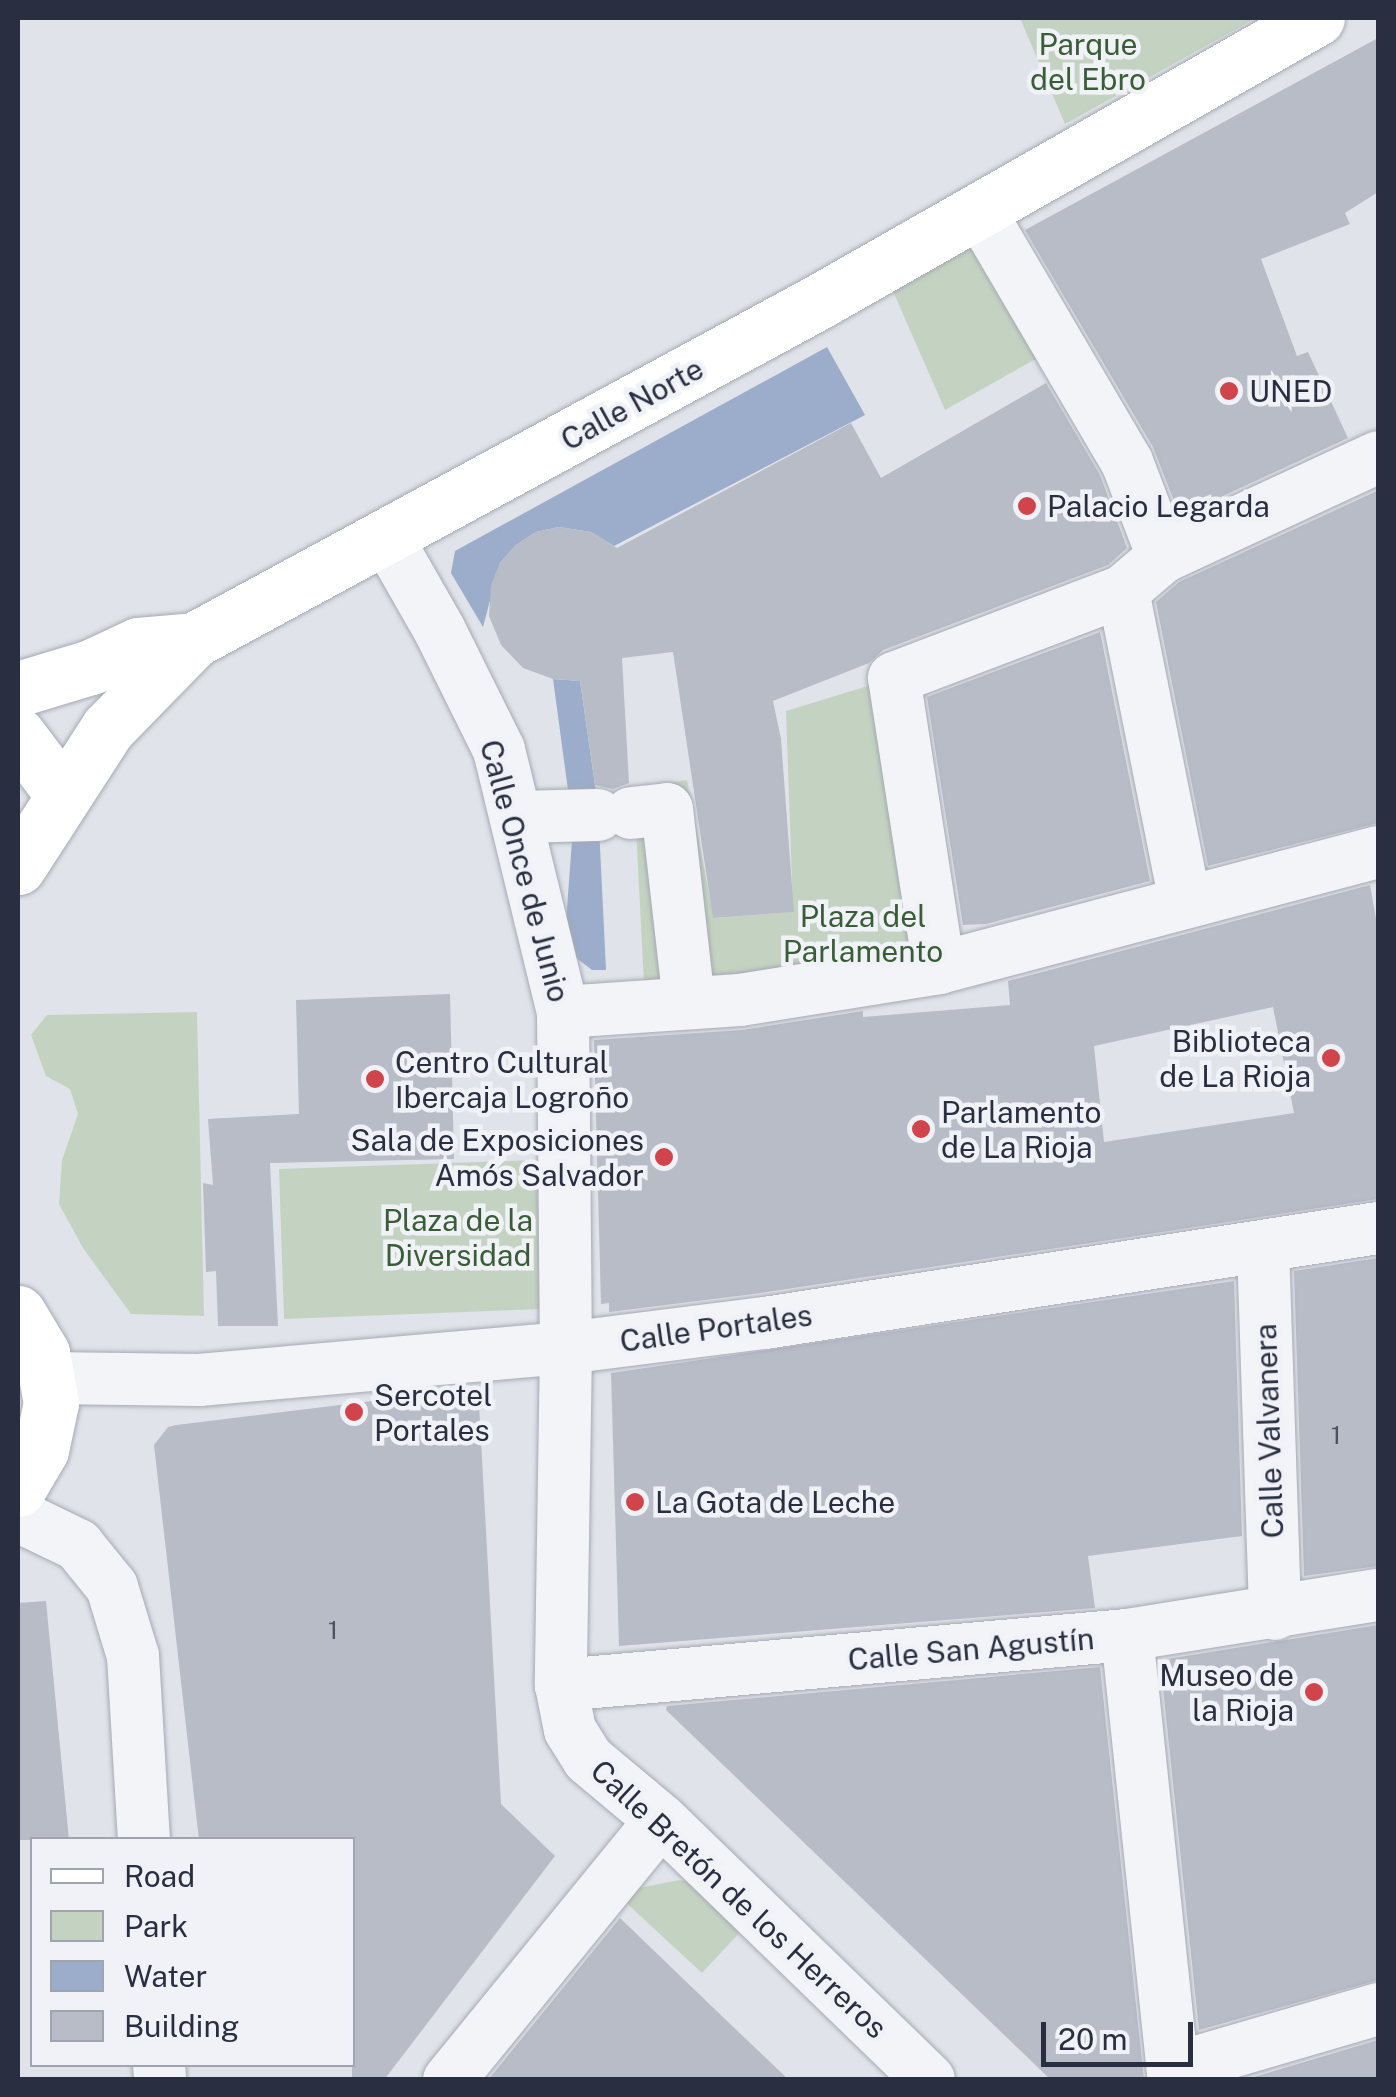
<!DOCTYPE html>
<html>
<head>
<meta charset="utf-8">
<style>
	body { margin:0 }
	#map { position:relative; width:1396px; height:2097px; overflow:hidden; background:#e0e3e9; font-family:"Public Sans",sans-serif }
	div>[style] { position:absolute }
	.green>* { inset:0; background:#c4d3c1 }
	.water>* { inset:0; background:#9badca }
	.building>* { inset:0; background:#b7bcc6 }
	.roads { filter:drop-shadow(0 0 2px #a5a9b3) drop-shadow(0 0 2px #a5a9b3) }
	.street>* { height:52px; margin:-26px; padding:0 26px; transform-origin:26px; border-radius:26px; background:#f3f4f8 }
	.secondary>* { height:55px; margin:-27.5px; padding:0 27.5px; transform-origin:27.5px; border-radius:27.5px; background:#fff }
	.dots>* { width:28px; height:28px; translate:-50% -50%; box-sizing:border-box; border:5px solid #f0f2f7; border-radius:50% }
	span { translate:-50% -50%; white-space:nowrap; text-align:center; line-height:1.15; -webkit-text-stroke:9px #f0f2f7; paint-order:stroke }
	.number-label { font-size:25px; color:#4c5262 }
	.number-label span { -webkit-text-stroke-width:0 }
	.park-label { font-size:30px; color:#395d36 }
	.poi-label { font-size:30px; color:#292f41 }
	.left { translate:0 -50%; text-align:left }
	.right { translate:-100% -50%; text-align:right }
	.street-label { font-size:30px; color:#292f41 }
	.frame { position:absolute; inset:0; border:20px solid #292f41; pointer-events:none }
	.legend { position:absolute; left:30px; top:1837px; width:325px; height:230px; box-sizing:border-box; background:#f0f2f7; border:2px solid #a0a4ae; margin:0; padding:12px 18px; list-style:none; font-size:30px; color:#292f41 }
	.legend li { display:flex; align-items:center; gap:20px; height:50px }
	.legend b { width:50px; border:2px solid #a0a4ae }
	.scale { position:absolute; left:1041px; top:2022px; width:152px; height:45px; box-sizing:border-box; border:5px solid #292f41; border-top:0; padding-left:12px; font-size:30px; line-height:35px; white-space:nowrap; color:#292f41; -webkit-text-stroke:8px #f0f2f7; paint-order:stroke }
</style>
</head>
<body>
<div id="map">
	<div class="green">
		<div style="clip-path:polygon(1020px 18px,1256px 18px,1065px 124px)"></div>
		<div style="clip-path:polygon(976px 240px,1050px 351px,945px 410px,892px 289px)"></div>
		<div style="clip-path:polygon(894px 678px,943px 993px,646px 1023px,634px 789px,687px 780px,714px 918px,793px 912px,786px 711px)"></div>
		<div style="clip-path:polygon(197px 1012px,204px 1316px,131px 1314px,83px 1248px,59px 1204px,62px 1160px,78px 1114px,70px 1089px,46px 1076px,31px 1035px,47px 1015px)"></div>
		<div style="clip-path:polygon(537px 1160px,542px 1309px,284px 1319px,279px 1169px)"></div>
		<div style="clip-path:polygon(679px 1880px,701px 1883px,743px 1929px,702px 1973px,622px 1899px,639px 1888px)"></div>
	</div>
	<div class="water">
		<div style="clip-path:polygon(827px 347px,865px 415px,614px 546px,591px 532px,559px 527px,536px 532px,516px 545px,500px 563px,483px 627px,451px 573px,455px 551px)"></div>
		<div style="clip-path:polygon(553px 679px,580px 681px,598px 806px,606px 970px,592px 970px,575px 957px,565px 935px,573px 827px)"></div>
	</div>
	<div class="building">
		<div style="clip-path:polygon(1378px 38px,1378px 192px,1345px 213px,1350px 224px,1261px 259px,1297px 356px,1308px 352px,1348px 438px,1180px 516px,1153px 447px,1025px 230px)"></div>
		<div style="clip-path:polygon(1046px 383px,1100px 475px,1127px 548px,1108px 565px,883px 650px,869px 663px,773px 701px,781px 739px,794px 912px,713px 918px,673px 652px,622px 658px,629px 783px,613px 789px,595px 785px,580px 681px,553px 679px,523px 668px,501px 645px,489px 616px,491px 585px,500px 563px,516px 545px,536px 532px,559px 527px,591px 532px,617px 548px,851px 423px,881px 478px)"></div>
		<div style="clip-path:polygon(1377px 491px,1378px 823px,1208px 866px,1156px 602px,1179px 582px)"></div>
		<div style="clip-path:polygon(1100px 632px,1150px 881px,986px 924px,963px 925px,927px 697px)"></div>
		<div style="clip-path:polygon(evenodd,1370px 885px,1378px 930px,1378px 1199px,761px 1293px,609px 1312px,609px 1303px,601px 1304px,594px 1040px,742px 1030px,863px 1011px,863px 1017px,1010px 1005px,1008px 981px,1370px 885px,1273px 1007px,1294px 1113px,1104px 1142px,1094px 1046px,1273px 1007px)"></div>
		<div style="clip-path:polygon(450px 994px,454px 1159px,270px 1163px,278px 1326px,218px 1326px,216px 1271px,206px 1272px,203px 1183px,213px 1185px,208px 1119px,299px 1114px,296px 1000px)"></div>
		<div style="clip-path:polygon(1378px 1258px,1378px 1566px,1304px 1576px,1294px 1271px)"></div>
		<div style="clip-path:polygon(1234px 1281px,1242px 1536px,1088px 1556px,1095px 1608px,619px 1646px,611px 1373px)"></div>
		<div style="clip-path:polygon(462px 1390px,479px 1404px,501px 1804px,555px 1856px,384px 2080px,352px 2080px,352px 1840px,199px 1840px,154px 1445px,168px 1427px,176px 1425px)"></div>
		<div style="clip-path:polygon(46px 1601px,69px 1840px,18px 1840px,18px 1603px)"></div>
		<div style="clip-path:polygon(1378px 1625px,1378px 1980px,1199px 2030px,1161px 1669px,1167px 1659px)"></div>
		<div style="clip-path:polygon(1100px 1667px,1144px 2080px,1051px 2080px,666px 1710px,667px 1706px)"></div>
		<div style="clip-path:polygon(620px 1918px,726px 2020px,789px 2080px,488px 2080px)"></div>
		<div style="clip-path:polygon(1378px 2040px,1378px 2080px,1244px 2080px)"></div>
	</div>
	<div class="roads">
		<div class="street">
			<div style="left:979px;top:210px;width:292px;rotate:59.6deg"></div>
			<div style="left:1127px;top:462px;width:102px;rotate:69.2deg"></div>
			<div style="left:387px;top:538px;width:107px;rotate:60.3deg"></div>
			<div style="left:440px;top:631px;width:133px;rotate:63.6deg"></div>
			<div style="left:499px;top:750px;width:270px;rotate:76.3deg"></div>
			<div style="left:563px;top:1012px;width:336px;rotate:89.5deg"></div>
			<div style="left:566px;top:1348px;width:337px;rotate:90.9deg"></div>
			<div style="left:561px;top:1685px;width:46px;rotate:78.7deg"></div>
			<div style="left:570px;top:1730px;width:34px;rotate:58deg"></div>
			<div style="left:588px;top:1759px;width:95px;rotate:39.9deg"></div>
			<div style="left:661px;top:1820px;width:373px;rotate:44.1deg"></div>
			<div style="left:1123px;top:591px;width:317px;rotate:78.7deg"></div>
			<div style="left:631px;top:813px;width:36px;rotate:-6deg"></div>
			<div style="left:667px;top:809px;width:194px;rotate:83.5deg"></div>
			<div style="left:516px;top:817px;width:82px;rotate:-1.4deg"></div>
			<div style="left:939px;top:968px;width:293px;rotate:-98.8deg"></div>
			<div style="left:894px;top:678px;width:245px;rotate:-20.8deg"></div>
			<div style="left:1123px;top:591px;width:52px;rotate:-40.4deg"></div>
			<div style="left:1163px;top:557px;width:237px;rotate:-24.9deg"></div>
			<div style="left:563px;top:1012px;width:177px;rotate:-3.9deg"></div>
			<div style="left:740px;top:1000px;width:202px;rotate:-9.1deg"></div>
			<div style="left:939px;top:968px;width:454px;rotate:-14.8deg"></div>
			<div style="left:1263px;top:1247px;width:367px;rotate:88.1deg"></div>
			<div style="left:49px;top:1378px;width:150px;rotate:0.8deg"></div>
			<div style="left:199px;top:1380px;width:368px;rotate:-5deg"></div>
			<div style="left:566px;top:1348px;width:201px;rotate:-7.2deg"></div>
			<div style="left:765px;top:1323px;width:620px;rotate:-8.81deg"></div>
			<div style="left:18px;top:1516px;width:67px;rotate:25.8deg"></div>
			<div style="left:78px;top:1545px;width:54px;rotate:51deg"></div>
			<div style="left:112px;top:1587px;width:72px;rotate:73.1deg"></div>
			<div style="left:133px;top:1656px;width:184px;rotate:86.6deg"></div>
			<div style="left:1127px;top:1635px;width:447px;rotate:84deg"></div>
			<div style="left:561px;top:1685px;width:568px;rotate:-5.05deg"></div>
			<div style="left:1127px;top:1635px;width:254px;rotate:-9.1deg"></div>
			<div style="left:159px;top:2064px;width:16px;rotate:86deg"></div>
			<div style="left:1173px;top:2069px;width:214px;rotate:-16.3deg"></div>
			<div style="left:449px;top:2080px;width:335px;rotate:-50.8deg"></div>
		</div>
		<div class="secondary">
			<div style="left:18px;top:689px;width:76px;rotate:-16.8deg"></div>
			<div style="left:91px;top:667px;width:52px;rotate:-25.1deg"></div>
			<div style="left:138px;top:645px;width:56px;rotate:-5.1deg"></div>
			<div style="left:18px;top:735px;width:76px;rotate:53deg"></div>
			<div style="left:18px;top:867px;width:166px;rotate:-57.1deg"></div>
			<div style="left:108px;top:728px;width:123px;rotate:-45.7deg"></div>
			<div style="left:194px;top:640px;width:710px;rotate:-28.44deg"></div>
			<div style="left:818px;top:302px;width:574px;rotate:-29.65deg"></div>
			<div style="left:18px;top:1313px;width:47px;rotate:59deg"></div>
			<div style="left:42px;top:1353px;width:51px;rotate:79.8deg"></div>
			<div style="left:51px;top:1403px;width:48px;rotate:102deg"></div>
			<div style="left:41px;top:1450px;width:45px;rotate:120.5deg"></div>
		</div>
	</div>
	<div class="dots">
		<div style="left:1229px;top:391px;background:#d0444b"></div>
		<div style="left:1027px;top:506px;background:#d0444b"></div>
		<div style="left:1331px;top:1058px;background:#d0444b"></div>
		<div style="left:375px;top:1079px;background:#d0444b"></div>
		<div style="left:921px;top:1129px;background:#d0444b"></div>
		<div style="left:664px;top:1157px;background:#d0444b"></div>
		<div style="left:354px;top:1412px;background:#d0444b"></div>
		<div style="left:635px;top:1502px;background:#d0444b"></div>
		<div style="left:1314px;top:1692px;background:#d0444b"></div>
	</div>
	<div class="number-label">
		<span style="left:1336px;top:1435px">1</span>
		<span style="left:333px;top:1630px">1</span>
	</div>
	<div class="park-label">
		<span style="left:1088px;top:61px">Parque<br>del Ebro</span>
		<span style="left:863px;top:933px">Plaza del<br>Parlamento</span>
		<span style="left:458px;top:1237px">Plaza de la<br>Diversidad</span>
	</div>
	<div class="poi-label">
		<span class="left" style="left:1249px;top:391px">UNED</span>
		<span class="left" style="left:1047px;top:506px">Palacio Legarda</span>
		<span class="right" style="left:1311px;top:1058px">Biblioteca<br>de La Rioja</span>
		<span class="left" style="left:395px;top:1079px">Centro Cultural<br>Ibercaja Logroño</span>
		<span class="left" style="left:941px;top:1129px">Parlamento<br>de La Rioja</span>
		<span class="right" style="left:644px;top:1157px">Sala de Exposiciones<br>Amós Salvador</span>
		<span class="left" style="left:374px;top:1412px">Sercotel<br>Portales</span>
		<span class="left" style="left:655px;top:1502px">La Gota de Leche</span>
		<span class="right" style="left:1294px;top:1692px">Museo de<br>la Rioja</span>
	</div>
	<div class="street-label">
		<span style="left:632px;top:404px;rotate:-29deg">Calle Norte</span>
		<span style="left:525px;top:871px;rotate:75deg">Calle Once de Junio</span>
		<span style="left:716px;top:1328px;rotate:-8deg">Calle Portales</span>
		<span style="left:1269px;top:1431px;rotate:-92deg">Calle Valvanera</span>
		<span style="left:971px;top:1649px;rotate:-5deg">Calle San Agustín</span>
		<span style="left:739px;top:1899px;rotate:43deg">Calle Bretón de los Herreros</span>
	</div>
	<div class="frame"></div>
	<ul class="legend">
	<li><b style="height:12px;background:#fff"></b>Road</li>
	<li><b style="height:28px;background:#c4d3c1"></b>Park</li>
	<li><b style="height:28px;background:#9badca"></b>Water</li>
	<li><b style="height:28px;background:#b7bcc6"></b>Building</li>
	</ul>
	<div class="scale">20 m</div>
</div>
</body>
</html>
